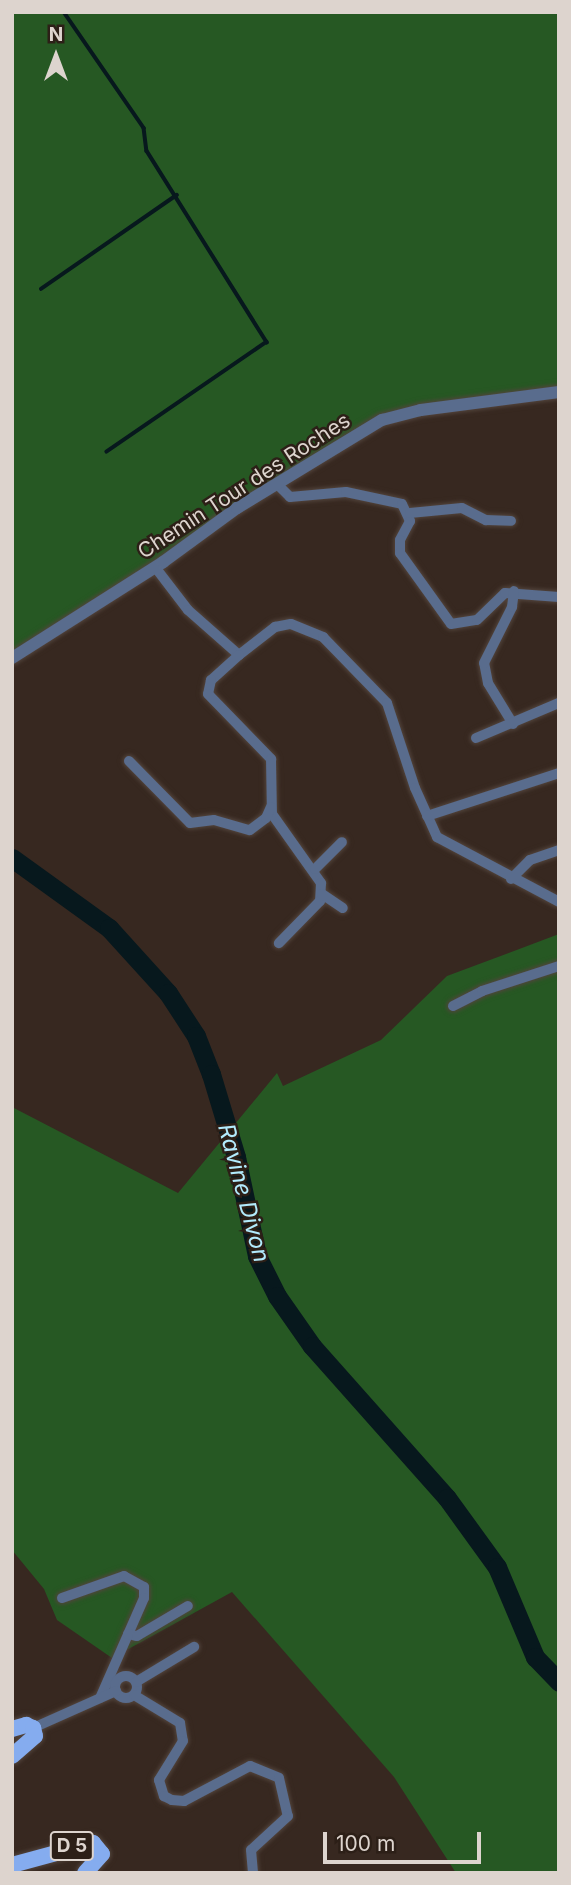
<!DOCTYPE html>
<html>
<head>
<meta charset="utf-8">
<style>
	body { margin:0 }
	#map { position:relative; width:571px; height:1885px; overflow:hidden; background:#372820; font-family:Inter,sans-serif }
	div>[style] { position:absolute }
	.green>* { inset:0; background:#265823 }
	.stream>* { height:3.5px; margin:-1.75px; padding:0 1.75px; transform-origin:1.75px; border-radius:1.75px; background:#07181d }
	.river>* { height:19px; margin:-9.5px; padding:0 9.5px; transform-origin:9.5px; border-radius:9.5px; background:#07181d }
	.roads { filter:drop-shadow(0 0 2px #52443c) drop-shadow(0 0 2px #52443c) }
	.minor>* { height:10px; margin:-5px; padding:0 5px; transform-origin:5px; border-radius:5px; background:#596c8d }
	.minor>.ring { margin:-5px; padding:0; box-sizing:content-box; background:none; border:10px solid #596c8d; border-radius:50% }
	.tertiary>* { height:12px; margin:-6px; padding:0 6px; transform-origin:6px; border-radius:6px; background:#596c8d }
	.primary>* { height:16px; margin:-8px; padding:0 8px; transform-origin:8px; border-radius:8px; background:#85acef }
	span { translate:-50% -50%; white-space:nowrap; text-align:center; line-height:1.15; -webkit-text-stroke:5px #2c1f17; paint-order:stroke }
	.shield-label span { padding:2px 5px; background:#2c1f17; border:2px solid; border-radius:5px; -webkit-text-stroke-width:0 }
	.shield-label { font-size:19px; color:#ddd4ce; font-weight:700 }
	.street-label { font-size:21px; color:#ddd4ce }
	.water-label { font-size:23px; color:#b2ebfd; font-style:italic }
	.frame { position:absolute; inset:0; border:14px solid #ddd4ce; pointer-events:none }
	.north { position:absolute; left:21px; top:21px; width:70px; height:70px; -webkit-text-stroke:5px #2c1f17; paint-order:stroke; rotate:0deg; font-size:19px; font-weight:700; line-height:28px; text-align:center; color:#ddd4ce }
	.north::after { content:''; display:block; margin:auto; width:24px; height:32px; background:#ddd4ce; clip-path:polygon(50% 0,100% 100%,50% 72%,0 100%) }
	.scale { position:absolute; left:323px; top:1832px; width:158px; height:32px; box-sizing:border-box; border:4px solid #ddd4ce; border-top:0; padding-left:9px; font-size:21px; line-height:24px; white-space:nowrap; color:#ddd4ce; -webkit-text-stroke:5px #2c1f17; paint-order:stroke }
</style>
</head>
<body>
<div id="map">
	<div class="green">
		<div style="clip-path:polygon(12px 12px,559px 12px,559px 392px,382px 420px,12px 658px)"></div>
		<div style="clip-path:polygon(559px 934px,559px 1873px,456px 1873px,394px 1777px,232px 1592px,112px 1658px,57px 1620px,44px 1589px,12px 1550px,12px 1107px,178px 1193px,277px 1073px,283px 1086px,381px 1040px,447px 976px)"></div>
	</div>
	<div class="stream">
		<div style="left:64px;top:12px;width:141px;rotate:55.4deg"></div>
		<div style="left:144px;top:128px;width:23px;rotate:83deg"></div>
		<div style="left:147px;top:151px;width:226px;rotate:57.9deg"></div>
		<div style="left:267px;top:342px;width:194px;rotate:145.5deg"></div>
		<div style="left:41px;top:289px;width:165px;rotate:-34.7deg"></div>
	</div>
	<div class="river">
		<div style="left:12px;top:858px;width:120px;rotate:35.8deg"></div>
		<div style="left:109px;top:928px;width:88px;rotate:47.8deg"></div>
		<div style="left:168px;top:993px;width:51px;rotate:56.9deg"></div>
		<div style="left:196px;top:1036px;width:41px;rotate:68.5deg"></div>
		<div style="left:211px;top:1074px;width:87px;rotate:73.2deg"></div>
		<div style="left:236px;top:1157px;width:101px;rotate:78deg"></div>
		<div style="left:257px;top:1256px;width:45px;rotate:63.4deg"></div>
		<div style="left:277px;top:1296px;width:61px;rotate:55deg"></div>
		<div style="left:312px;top:1346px;width:203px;rotate:48.4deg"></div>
		<div style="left:447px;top:1498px;width:85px;rotate:54.1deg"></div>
		<div style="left:497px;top:1567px;width:98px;rotate:67.1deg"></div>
		<div style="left:535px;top:1657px;width:35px;rotate:46deg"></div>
	</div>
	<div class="roads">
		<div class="minor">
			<div style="left:278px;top:485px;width:17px;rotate:45deg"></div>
			<div style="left:290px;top:497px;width:56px;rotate:-5.1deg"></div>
			<div style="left:346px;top:492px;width:57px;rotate:12.1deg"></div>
			<div style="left:402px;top:504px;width:19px;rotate:65deg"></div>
			<div style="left:410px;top:521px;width:21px;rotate:118deg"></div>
			<div style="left:400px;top:540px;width:13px;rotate:90deg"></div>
			<div style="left:400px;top:553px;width:87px;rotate:54.3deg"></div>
			<div style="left:451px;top:624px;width:26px;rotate:-9deg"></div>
			<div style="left:477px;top:620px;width:39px;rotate:-44deg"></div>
			<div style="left:505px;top:593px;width:54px;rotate:4.2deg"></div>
			<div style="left:410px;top:513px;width:52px;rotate:-5.5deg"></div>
			<div style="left:462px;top:508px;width:27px;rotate:27deg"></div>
			<div style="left:486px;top:520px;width:25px;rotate:2deg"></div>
			<div style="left:155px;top:567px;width:54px;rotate:52.5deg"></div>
			<div style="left:188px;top:610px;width:68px;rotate:41.4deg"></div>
			<div style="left:239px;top:655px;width:46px;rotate:-37.9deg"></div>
			<div style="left:275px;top:627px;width:16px;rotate:-11deg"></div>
			<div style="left:291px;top:624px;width:35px;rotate:22deg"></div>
			<div style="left:323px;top:637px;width:92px;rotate:45.9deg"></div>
			<div style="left:387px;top:703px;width:89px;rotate:71.8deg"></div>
			<div style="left:415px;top:788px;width:54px;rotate:65.8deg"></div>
			<div style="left:437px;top:837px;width:138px;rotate:28deg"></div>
			<div style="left:239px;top:655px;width:38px;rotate:138deg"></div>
			<div style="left:211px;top:680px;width:14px;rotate:102deg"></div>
			<div style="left:208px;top:694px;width:91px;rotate:45.9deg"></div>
			<div style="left:271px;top:759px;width:55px;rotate:89deg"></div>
			<div style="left:272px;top:814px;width:85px;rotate:54.6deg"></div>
			<div style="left:321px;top:883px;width:18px;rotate:93deg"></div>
			<div style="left:320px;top:901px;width:59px;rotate:134.3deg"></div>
			<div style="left:513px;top:724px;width:48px;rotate:-121.4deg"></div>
			<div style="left:488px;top:683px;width:20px;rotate:-101deg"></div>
			<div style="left:484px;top:663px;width:63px;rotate:-63.4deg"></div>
			<div style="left:512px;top:607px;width:16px;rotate:-83deg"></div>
			<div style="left:476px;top:738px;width:90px;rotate:-22.9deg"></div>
			<div style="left:129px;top:761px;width:87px;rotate:45.5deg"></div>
			<div style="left:190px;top:823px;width:24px;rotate:-7deg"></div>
			<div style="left:214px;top:820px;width:37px;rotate:16deg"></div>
			<div style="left:250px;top:830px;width:20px;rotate:-37deg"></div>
			<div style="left:266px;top:818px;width:12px;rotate:-66deg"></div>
			<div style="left:427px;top:816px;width:139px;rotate:-18deg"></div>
			<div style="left:315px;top:869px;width:38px;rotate:-45deg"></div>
			<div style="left:511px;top:879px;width:27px;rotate:-45deg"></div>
			<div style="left:530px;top:860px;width:31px;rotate:-19deg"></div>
			<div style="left:322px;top:894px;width:25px;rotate:34deg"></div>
			<div style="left:453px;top:1006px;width:33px;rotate:-27deg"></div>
			<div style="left:482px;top:991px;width:81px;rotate:-18deg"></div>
			<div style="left:62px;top:1598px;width:66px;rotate:-19.5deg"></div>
			<div style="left:124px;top:1576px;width:23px;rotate:29deg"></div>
			<div style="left:144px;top:1587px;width:11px;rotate:90deg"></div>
			<div style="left:144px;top:1598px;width:109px;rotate:113.7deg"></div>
			<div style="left:128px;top:1634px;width:9px;rotate:13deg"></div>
			<div style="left:137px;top:1636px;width:59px;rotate:-30.5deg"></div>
			<div class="ring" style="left:115px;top:1676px;width:12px;height:12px"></div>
			<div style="left:136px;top:1682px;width:68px;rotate:-31.1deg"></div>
			<div style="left:134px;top:1695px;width:54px;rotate:31.3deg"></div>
			<div style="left:180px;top:1723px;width:18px;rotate:81deg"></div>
			<div style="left:183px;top:1741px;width:46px;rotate:121.6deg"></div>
			<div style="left:159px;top:1780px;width:17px;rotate:73deg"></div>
			<div style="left:164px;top:1796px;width:9px;rotate:27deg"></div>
			<div style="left:172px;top:1800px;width:12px;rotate:5deg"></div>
			<div style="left:184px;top:1801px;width:75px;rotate:-27.9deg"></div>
			<div style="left:250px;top:1766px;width:31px;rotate:22deg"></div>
			<div style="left:279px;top:1778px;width:39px;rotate:77deg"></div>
			<div style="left:288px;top:1816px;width:50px;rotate:137.4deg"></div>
			<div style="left:251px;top:1850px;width:23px;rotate:85deg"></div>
			<div style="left:33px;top:1728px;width:91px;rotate:-24deg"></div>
		</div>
		<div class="tertiary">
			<div style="left:12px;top:658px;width:179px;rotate:-32.4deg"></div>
			<div style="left:163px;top:562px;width:92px;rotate:-36.1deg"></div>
			<div style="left:237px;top:508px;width:170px;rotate:-31.3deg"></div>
			<div style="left:382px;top:420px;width:40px;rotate:-14.4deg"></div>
			<div style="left:421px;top:410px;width:139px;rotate:-7.4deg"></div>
		</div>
		<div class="primary">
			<div style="left:12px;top:1729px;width:15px;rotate:-16deg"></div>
			<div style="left:26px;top:1725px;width:8px;rotate:23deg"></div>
			<div style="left:33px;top:1728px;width:8px;rotate:76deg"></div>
			<div style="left:35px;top:1736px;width:30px;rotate:139deg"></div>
			<div style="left:12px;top:1865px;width:84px;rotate:-15.2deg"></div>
			<div style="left:93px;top:1843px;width:14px;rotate:51deg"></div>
			<div style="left:102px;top:1854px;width:25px;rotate:132deg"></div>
		</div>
	</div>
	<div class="shield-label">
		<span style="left:72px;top:1846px">D 5</span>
	</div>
	<div class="street-label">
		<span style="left:244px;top:486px;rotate:-33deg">Chemin Tour des Roches</span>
	</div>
	<div class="water-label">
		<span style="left:244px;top:1193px;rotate:75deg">Ravine Divon</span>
	</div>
	<div class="frame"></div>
	<div class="north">N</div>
	<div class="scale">100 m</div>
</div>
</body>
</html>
